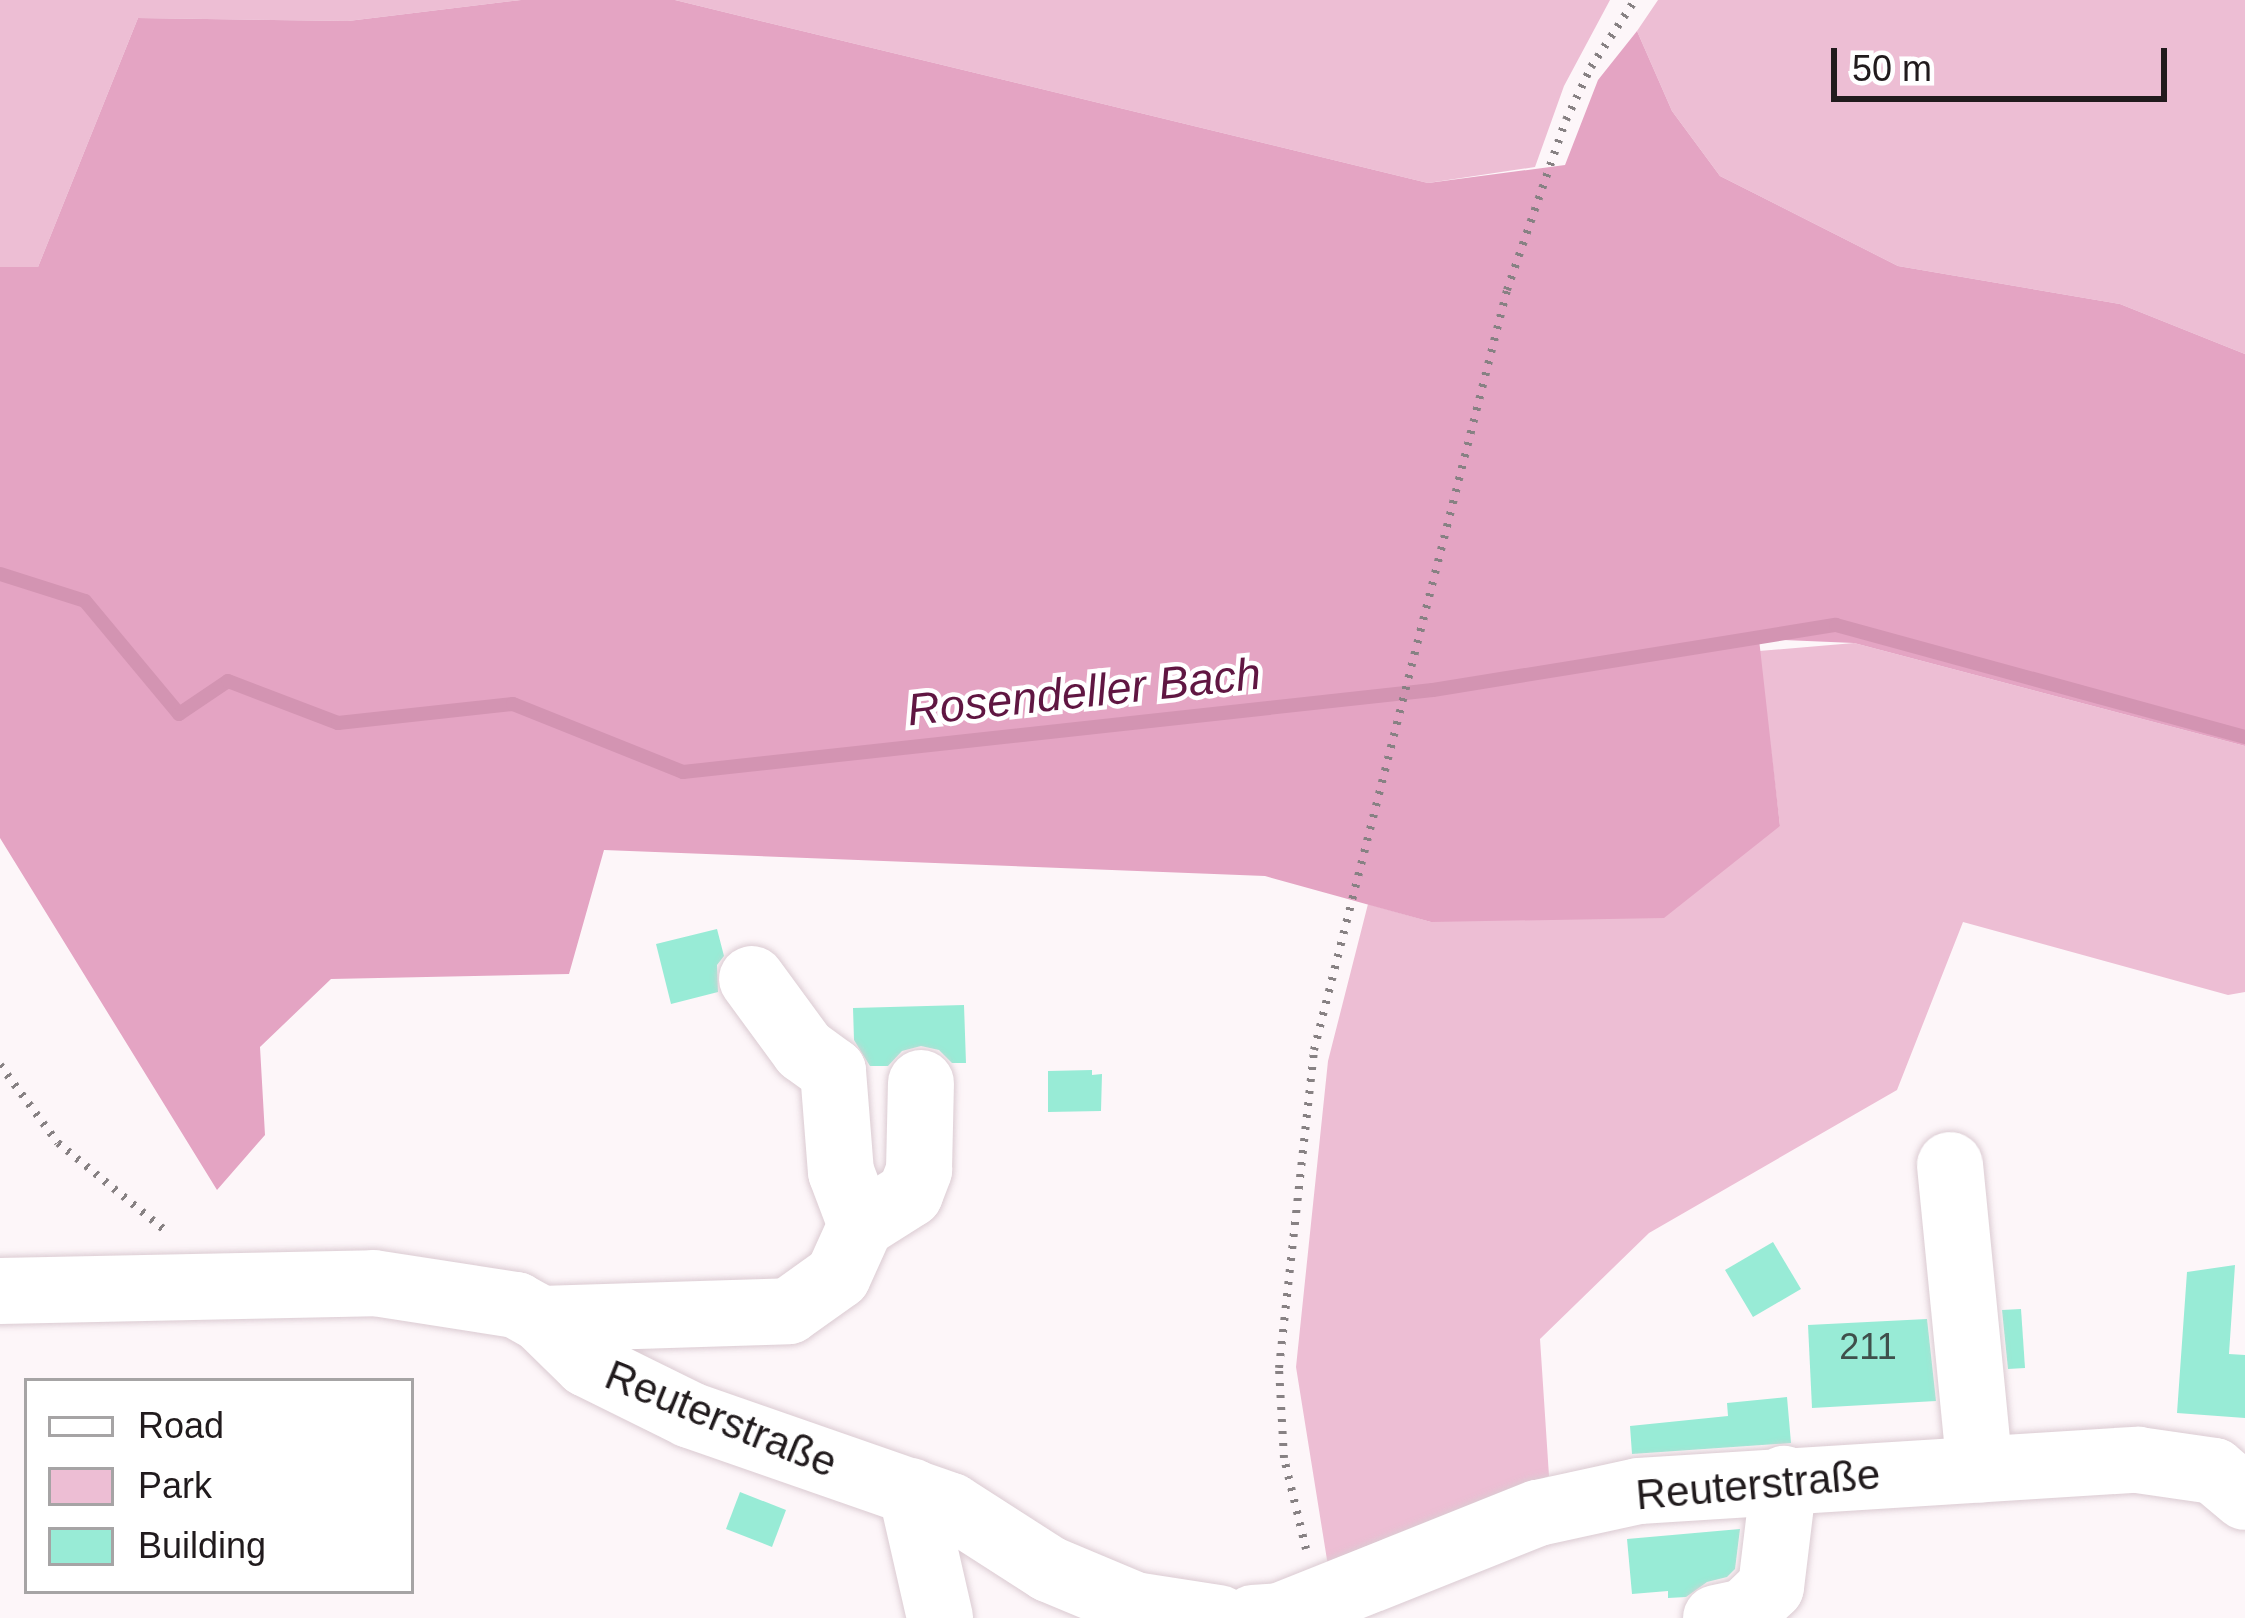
<!DOCTYPE html>
<html>
<head>
<meta charset="utf-8">
<style>
	body { margin:0 }
	#map { position:relative; width:2245px; height:1618px; overflow:hidden; background:#fdf6f9; font-family:Helvetica,sans-serif }
	div>[style] { position:absolute }
	.green>* { inset:0; background:#edbed4 }
	.forest>* { inset:0; background:#e4a4c3 }
	.stream>* { height:14px; margin:-7px; padding:0 7px; transform-origin:7px; border-radius:7px; background:#d394b2 }
	.building>* { inset:0; background:#98ebd6 }
	.path>* { height:8px; margin-top:-4px; transform-origin:0; background:repeating-linear-gradient(90deg,#878183 0 3px,transparent 0 12px) }
	.roads { filter:drop-shadow(0 0 3px #dbcbd2) drop-shadow(0 0 3px #dbcbd2) }
	.minor>* { height:66px; margin:-33px; padding:0 33px; transform-origin:33px; border-radius:33px; background:#fff }
	span { translate:-50% -50%; white-space:nowrap; text-align:center; line-height:1.15; -webkit-text-stroke:9px #fff; paint-order:stroke }
	.number-label { font-size:36px; color:#3f4f4b }
	.number-label span { -webkit-text-stroke-width:0 }
	.street-label { font-size:42px; color:#211b1d }
	.water-label { font-size:45px; color:#601642; font-style:italic }
	.legend { position:absolute; left:24px; top:1378px; width:390px; height:216px; box-sizing:border-box; background:#fff; border:3px solid #a6a4a5; margin:0; padding:15px 21px; list-style:none; font-size:36px; color:#211b1d }
	.legend li { display:flex; align-items:center; gap:24px; height:60px }
	.legend b { width:60px; border:3px solid #a6a4a5 }
	.scale { position:absolute; left:1831px; top:48px; width:336px; height:54px; box-sizing:border-box; border:6px solid #211b1d; border-top:0; padding-left:15px; font-size:36px; line-height:42px; white-space:nowrap; color:#211b1d; -webkit-text-stroke:9px #fff; paint-order:stroke }
</style>
</head>
<body>
<div id="map">
	<div class="green">
		<div style="clip-path:polygon(0 0,521px 0,348px 21px,138px 18px,38px 267px,0 267px)"></div>
		<div style="clip-path:polygon(675px 0,1610px 0,1564px 86px,1535px 167px,1428px 183px)"></div>
		<div style="clip-path:polygon(1658px 0,2245px 0,2245px 354px,2120px 304px,1898px 266px,1720px 176px,1672px 111px,1637px 31px)"></div>
		<div style="clip-path:polygon(1854px 643px,2245px 746px,2245px 992px,2228px 995px,1963px 922px,1897px 1090px,1649px 1233px,1540px 1339px,1549px 1476px,1328px 1566px,1296px 1367px,1328px 1061px,1368px 904px,1431px 922px,1780px 826px,1759px 651px)"></div>
	</div>
	<div class="forest">
		<div style="clip-path:polygon(521px 0,675px 0,1428px 183px,1565px 165px,1598px 80px,1637px 31px,1672px 111px,1720px 176px,1898px 266px,2120px 304px,2245px 354px,2245px 746px,1854px 643px,1759px 639px,1780px 826px,1664px 918px,1431px 922px,1265px 876px,604px 850px,569px 974px,331px 979px,260px 1047px,265px 1135px,217px 1190px,0 838px,0 267px,38px 267px,138px 18px,348px 21px)"></div>
	</div>
	<div class="stream">
		<div style="left:0;top:574px;width:89px;rotate:17.6deg"></div>
		<div style="left:85px;top:601px;width:147px;rotate:50.2deg"></div>
		<div style="left:179px;top:714px;width:59px;rotate:-34deg"></div>
		<div style="left:228px;top:681px;width:118px;rotate:20.9deg"></div>
		<div style="left:338px;top:723px;width:176px;rotate:-6.2deg"></div>
		<div style="left:513px;top:704px;width:183px;rotate:21.8deg"></div>
		<div style="left:683px;top:772px;width:754px;rotate:-6.24deg"></div>
		<div style="left:1433px;top:690px;width:408px;rotate:-9.2deg"></div>
		<div style="left:1836px;top:625px;width:424px;rotate:15.3deg"></div>
	</div>
	<div class="building">
		<div style="clip-path:polygon(717px 929px,724px 956px,717px 965px,718px 992px,671px 1004px,656px 944px)"></div>
		<div style="clip-path:polygon(964px 1005px,966px 1063px,952px 1063px,939px 1050px,921px 1046px,902px 1051px,888px 1066px,870px 1066px,854px 1040px,853px 1008px)"></div>
		<div style="clip-path:polygon(1092px 1070px,1092px 1075px,1102px 1074px,1101px 1111px,1048px 1112px,1048px 1071px)"></div>
		<div style="clip-path:polygon(1773px 1242px,1801px 1289px,1753px 1317px,1725px 1270px)"></div>
		<div style="clip-path:polygon(2235px 1265px,2229px 1354px,2245px 1355px,2245px 1418px,2177px 1413px,2187px 1272px)"></div>
		<div style="clip-path:polygon(2021px 1309px,2025px 1368px,2008px 1369px,2002px 1310px)"></div>
		<div style="clip-path:polygon(1927px 1319px,1936px 1401px,1812px 1408px,1808px 1325px)"></div>
		<div style="clip-path:polygon(1787px 1397px,1791px 1443px,1632px 1454px,1630px 1426px,1728px 1416px,1727px 1403px)"></div>
		<div style="clip-path:polygon(740px 1492px,786px 1510px,772px 1547px,726px 1529px)"></div>
		<div style="clip-path:polygon(1740px 1529px,1735px 1569px,1727px 1577px,1707px 1582px,1686px 1597px,1668px 1598px,1668px 1591px,1632px 1594px,1627px 1539px)"></div>
	</div>
	<div class="path">
		<div style="left:0;top:1065px;width:97px;rotate:53.4deg"></div>
		<div style="left:58px;top:1143px;width:141px;rotate:39.2deg"></div>
		<div style="left:1306px;top:1549px;width:94px;rotate:-103.6deg"></div>
		<div style="left:1284px;top:1458px;width:90px;rotate:-93.2deg"></div>
		<div style="left:1279px;top:1368px;width:320px;rotate:-83.7deg"></div>
		<div style="left:1314px;top:1050px;width:784px;rotate:-75.75deg"></div>
		<div style="left:1507px;top:290px;width:180px;rotate:-70.9deg"></div>
		<div style="left:1566px;top:120px;width:59px;rotate:-64.7deg"></div>
		<div style="left:1591px;top:67px;width:80px;rotate:-56.7deg"></div>
	</div>
	<div class="roads">
		<div class="minor">
			<div style="left:752px;top:979px;width:88px;rotate:53.8deg"></div>
			<div style="left:804px;top:1050px;width:36px;rotate:36deg"></div>
			<div style="left:833px;top:1071px;width:101px;rotate:85.5deg"></div>
			<div style="left:841px;top:1172px;width:57px;rotate:69.3deg"></div>
			<div style="left:1950px;top:1165px;width:306px;rotate:84.4deg"></div>
			<div style="left:0;top:1291px;width:374px;rotate:-1.2deg"></div>
			<div style="left:374px;top:1283px;width:144px;rotate:8.8deg"></div>
			<div style="left:516px;top:1305px;width:29px;rotate:29deg"></div>
			<div style="left:541px;top:1319px;width:64px;rotate:44.4deg"></div>
			<div style="left:587px;top:1364px;width:115px;rotate:26.3deg"></div>
			<div style="left:690px;top:1415px;width:276px;rotate:19.2deg"></div>
			<div style="left:951px;top:1506px;width:117px;rotate:32.7deg"></div>
			<div style="left:1049px;top:1569px;width:93px;rotate:22.7deg"></div>
			<div style="left:1135px;top:1605px;width:85px;rotate:8.8deg"></div>
			<div style="left:541px;top:1319px;width:248px;rotate:-1.8deg"></div>
			<div style="left:789px;top:1311px;width:60px;rotate:-35.5deg"></div>
			<div style="left:838px;top:1276px;width:56px;rotate:-65.7deg"></div>
			<div style="left:861px;top:1225px;width:58px;rotate:-32.3deg"></div>
			<div style="left:910px;top:1194px;width:26px;rotate:-69deg"></div>
			<div style="left:919px;top:1170px;width:87px;rotate:-88.7deg"></div>
			<div style="left:911px;top:1491px;width:130px;rotate:77.1deg"></div>
			<div style="left:1253px;top:1618px;width:27px;rotate:-4deg"></div>
			<div style="left:1280px;top:1616px;width:278px;rotate:-21.8deg"></div>
			<div style="left:1538px;top:1513px;width:103px;rotate:-12.3deg"></div>
			<div style="left:1639px;top:1491px;width:500px;rotate:-3.6deg"></div>
			<div style="left:2138px;top:1460px;width:77px;rotate:8.2deg"></div>
			<div style="left:2214px;top:1471px;width:40px;rotate:40deg"></div>
			<div style="left:1716px;top:1618px;width:30px;rotate:-12deg"></div>
			<div style="left:1745px;top:1612px;width:36px;rotate:-44deg"></div>
			<div style="left:1771px;top:1587px;width:109px;rotate:-83.1deg"></div>
		</div>
	</div>
	<div class="number-label">
		<span style="left:1868px;top:1347px">211</span>
	</div>
	<div class="street-label">
		<span style="left:721px;top:1419px;rotate:22deg">Reuterstraße</span>
		<span style="left:1758px;top:1485px;rotate:-5deg">Reuterstraße</span>
	</div>
	<div class="water-label">
		<span style="left:1084px;top:692px;rotate:-6deg">Rosendeller Bach</span>
	</div>
	<ul class="legend">
	<li><b style="height:15px;background:#fff"></b>Road</li>
	<li><b style="height:33px;background:#edbed4"></b>Park</li>
	<li><b style="height:33px;background:#98ebd6"></b>Building</li>
	</ul>
	<div class="scale">50 m</div>
</div>
</body>
</html>
